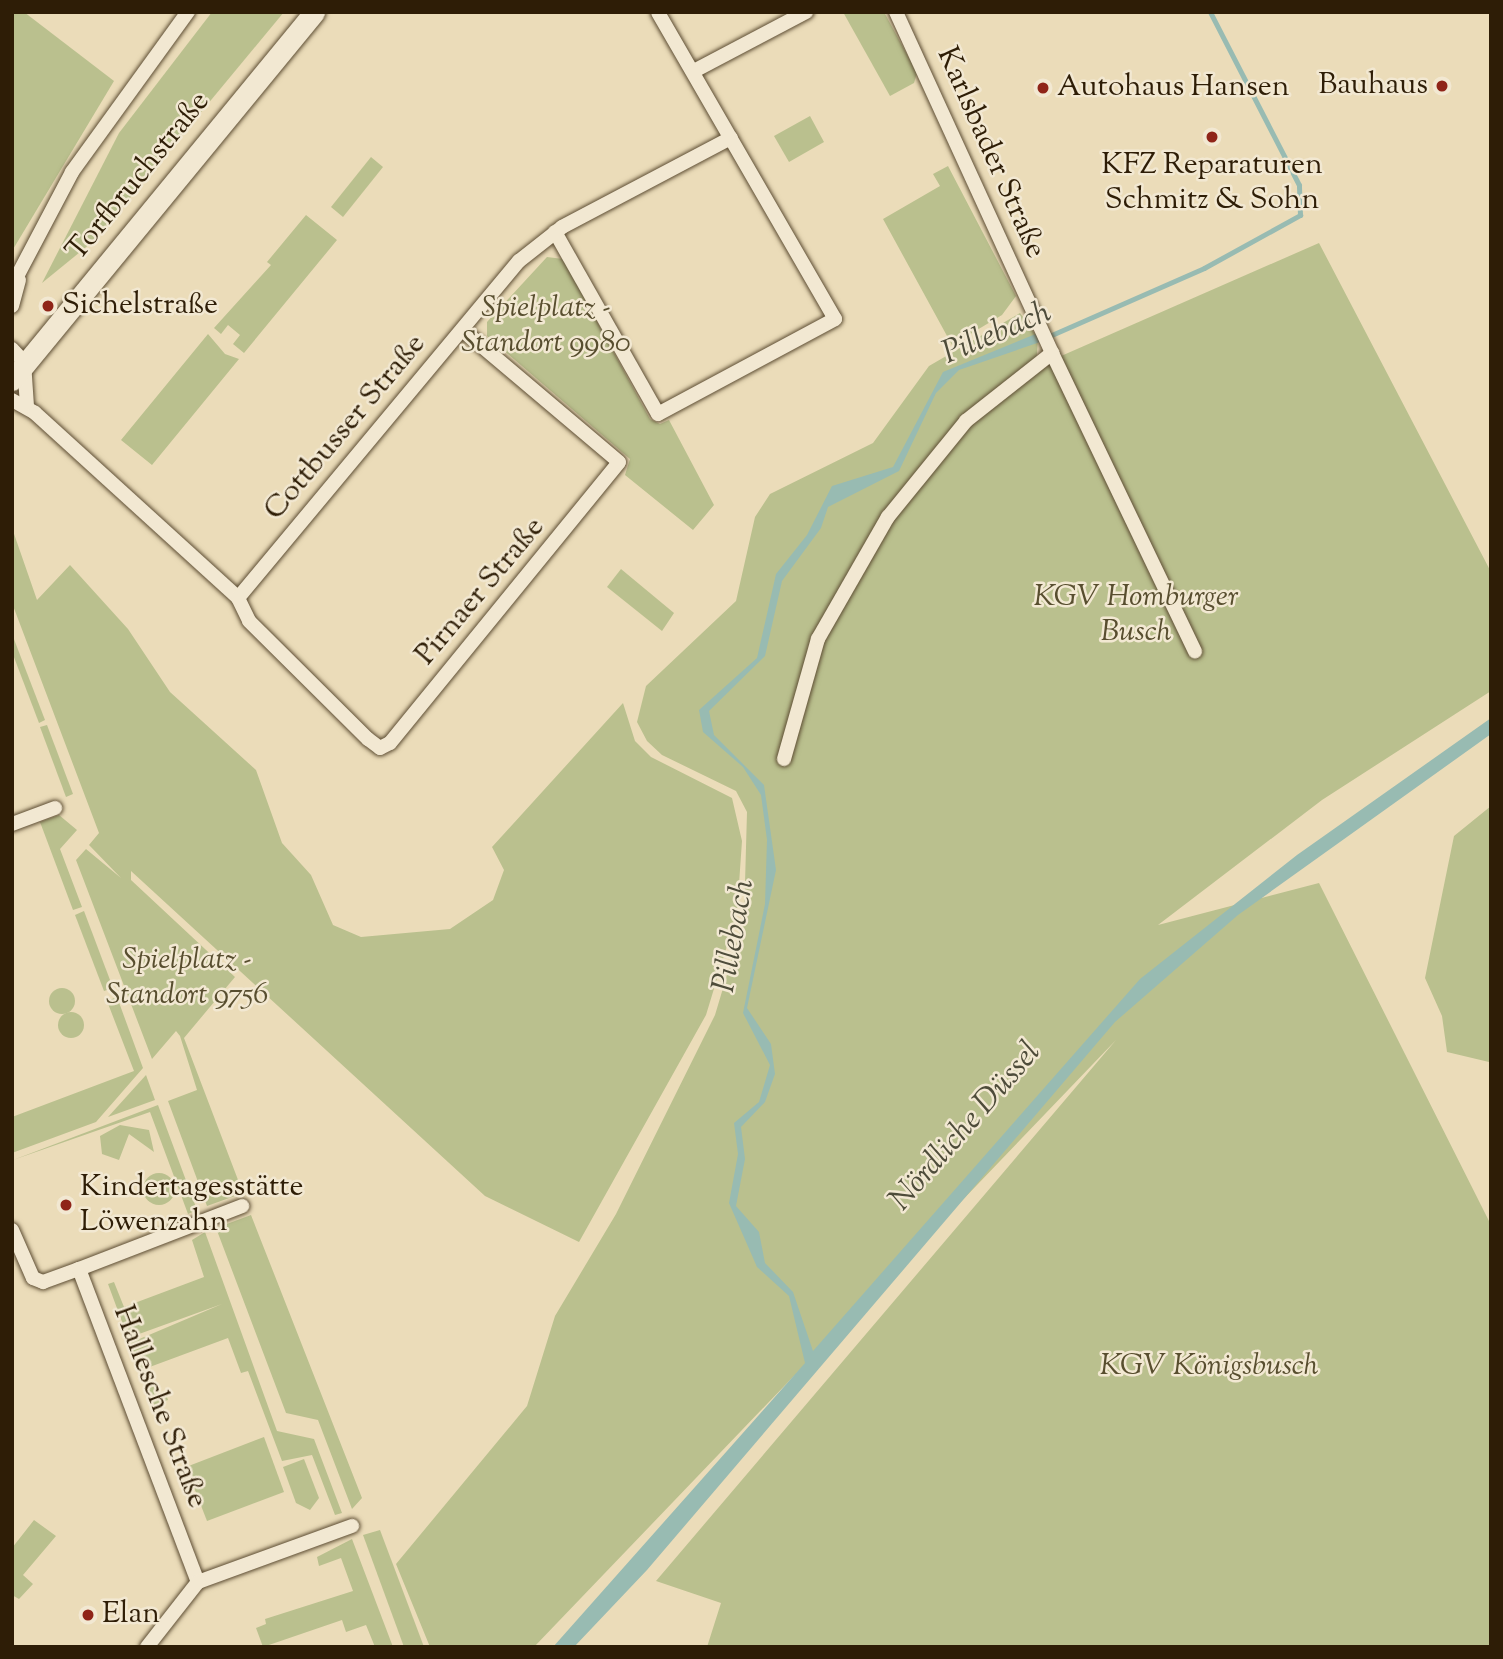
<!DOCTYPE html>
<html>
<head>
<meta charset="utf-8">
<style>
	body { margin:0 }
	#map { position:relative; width:1503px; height:1659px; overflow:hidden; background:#ebdcb9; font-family:"Sorts Mill Goudy",serif }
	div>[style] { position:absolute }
	.green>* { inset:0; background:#bac08e }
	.round { border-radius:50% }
	.water>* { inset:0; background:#98bbb2 }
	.stream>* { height:5px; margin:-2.5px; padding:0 2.5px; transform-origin:2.5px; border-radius:2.5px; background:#98bbb2 }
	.roads { filter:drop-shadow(0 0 2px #5d4d33) drop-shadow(0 0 2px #5d4d33) }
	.minor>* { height:14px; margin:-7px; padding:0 7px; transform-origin:7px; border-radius:7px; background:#f2e8d2 }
	.secondary>* { height:21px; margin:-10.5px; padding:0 10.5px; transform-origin:10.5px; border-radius:10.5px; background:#f2e8d2 }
	.dots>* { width:19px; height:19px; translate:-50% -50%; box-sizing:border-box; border:4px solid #f2e8d2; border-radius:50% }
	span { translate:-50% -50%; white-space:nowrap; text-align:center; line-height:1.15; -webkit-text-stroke:5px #f2e8d2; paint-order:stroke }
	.poi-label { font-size:30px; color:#2e1d06 }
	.right { translate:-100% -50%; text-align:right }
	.left { translate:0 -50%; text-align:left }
	.street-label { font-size:30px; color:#2e1d06 }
	.park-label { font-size:30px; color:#584e2f; font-style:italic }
	.water-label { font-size:32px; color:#4e4c3a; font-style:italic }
	.frame { position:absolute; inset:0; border:14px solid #2e1d06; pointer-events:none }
</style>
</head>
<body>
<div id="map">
	<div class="green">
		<div style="clip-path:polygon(12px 12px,24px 12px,114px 81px,12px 251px)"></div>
		<div style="clip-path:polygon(212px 12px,284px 12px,96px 239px,42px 283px,119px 133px)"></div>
		<div style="clip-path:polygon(843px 12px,884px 12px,917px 73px,914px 83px,890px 96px)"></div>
		<div style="clip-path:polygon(810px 116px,824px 142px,789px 162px,774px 136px)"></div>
		<div style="clip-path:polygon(371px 157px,383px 167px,343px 217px,331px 207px)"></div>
		<div style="clip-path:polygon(948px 166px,1016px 296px,1002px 315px,952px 345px,883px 219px,940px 186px,933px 174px)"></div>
		<div style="clip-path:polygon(306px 215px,337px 240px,244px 353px,233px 344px,240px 335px,228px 325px,221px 334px,214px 328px,271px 265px,267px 262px)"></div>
		<div style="clip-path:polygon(1319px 243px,1491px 572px,1491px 691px,1322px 800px,1158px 925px,1319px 883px,1491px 1225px,1491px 1647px,707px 1647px,721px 1603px,656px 1581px,1116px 1040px,534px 1647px,430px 1647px,396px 1564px,527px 1406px,555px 1316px,616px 1214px,715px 1015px,744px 918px,747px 812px,736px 791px,662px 755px,647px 741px,637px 722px,646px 686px,736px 601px,755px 517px,770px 494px,873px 443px,929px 366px,1020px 313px,1038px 338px,1036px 367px)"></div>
		<div style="clip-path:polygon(547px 257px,563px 259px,650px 419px,660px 424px,669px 420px,714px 505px,693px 530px,625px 475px,630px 459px,487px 336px,487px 322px)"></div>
		<div style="clip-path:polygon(208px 334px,225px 354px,239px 359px,152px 465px,121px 440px)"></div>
		<div style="clip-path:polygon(12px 528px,37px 600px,70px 565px,128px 629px,170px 692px,256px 770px,282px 843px,311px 875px,333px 925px,361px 937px,450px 929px,493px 900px,504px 870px,492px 847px,623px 703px,635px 741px,651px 757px,732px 798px,742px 841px,737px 913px,706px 1015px,579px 1242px,485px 1196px,131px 871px,131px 880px,235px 977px,184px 1038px,243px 1193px,207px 1206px,168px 1101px,197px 1090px,180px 1036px,176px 1031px,152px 1059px,76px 860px,86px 849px,121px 878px,89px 845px,99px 833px,12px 603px)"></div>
		<div style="clip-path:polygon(621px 569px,674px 613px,662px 631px,607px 587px)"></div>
		<div style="clip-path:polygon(12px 634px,45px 720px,39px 723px,12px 652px)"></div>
		<div style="clip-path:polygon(47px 725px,73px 794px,66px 797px,40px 727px)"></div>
		<div style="clip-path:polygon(1491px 806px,1491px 1062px,1489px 1062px,1447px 1052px,1442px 1016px,1425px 978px,1454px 836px)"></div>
		<div style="clip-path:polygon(59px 815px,77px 830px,60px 849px,82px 907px,73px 910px,40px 822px)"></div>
		<div style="clip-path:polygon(84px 911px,113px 988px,104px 991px,75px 915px)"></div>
		<div class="round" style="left:49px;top:988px;width:26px;height:26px"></div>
		<div style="clip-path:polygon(117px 997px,143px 1068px,96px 1122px,12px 1153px,12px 1117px,134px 1071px,107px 1001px)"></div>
		<div class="round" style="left:58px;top:1012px;width:26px;height:26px"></div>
		<div style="clip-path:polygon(146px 1075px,155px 1100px,108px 1117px)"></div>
		<div style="clip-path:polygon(158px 1105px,197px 1210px,188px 1214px,150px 1112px,13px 1160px)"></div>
		<div style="clip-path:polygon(120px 1125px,149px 1130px,154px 1152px,129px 1134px,119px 1160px,102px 1154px,100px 1136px)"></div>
		<div class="round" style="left:143px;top:1173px;width:32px;height:32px"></div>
		<div style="clip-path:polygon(251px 1215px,362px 1498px,352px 1509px,318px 1420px,286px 1413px,216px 1228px)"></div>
		<div style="clip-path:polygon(205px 1232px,277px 1431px,314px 1439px,342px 1513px,335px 1515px,312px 1455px,282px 1461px,248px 1371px,241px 1373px,228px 1338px,147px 1368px,157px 1394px,165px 1391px,168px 1400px,154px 1405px,130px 1343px,222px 1304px,128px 1338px,108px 1284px,114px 1282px,124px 1307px,204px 1277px,192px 1240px)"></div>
		<div style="clip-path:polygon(264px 1437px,284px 1492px,207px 1521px,186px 1467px)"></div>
		<div style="clip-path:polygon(304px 1459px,319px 1498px,310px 1510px,296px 1503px,283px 1467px)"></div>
		<div style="clip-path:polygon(34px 1520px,56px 1536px,23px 1575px,33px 1584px,19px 1599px,12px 1595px,12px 1548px)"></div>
		<div style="clip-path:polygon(380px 1530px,424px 1647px,404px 1647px,363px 1535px)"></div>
		<div style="clip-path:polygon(352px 1539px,393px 1647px,375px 1647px,366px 1625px,346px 1632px,342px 1620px,263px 1647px,256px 1628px,266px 1624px,265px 1619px,353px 1591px,341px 1558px,319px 1566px,317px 1557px)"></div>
	</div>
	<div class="water">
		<div style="clip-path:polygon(1043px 331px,1046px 340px,959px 370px,936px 393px,899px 471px,828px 507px,821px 528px,782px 581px,765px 656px,709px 711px,714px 735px,764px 785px,776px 870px,747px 1008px,771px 1044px,775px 1074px,765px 1102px,741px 1127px,745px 1159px,736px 1206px,759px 1232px,765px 1263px,793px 1292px,813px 1351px,1140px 979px,1297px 855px,1491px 718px,1491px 734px,1238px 915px,1115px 1022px,647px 1570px,574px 1647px,553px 1647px,805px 1363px,789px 1296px,757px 1267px,729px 1203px,738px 1154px,734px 1123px,759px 1102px,770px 1065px,743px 1013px,765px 904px,767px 840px,761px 795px,743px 767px,703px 732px,699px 710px,757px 658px,776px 574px,807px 535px,832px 486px,893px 467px,943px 372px)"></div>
	</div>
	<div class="stream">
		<div style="left:1047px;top:337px;width:171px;rotate:-23.7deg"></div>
		<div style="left:1204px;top:268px;width:110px;rotate:-28.9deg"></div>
		<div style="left:1300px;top:215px;width:30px;rotate:-92deg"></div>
		<div style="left:1299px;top:185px;width:195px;rotate:-117.2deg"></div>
	</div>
	<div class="roads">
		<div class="minor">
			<div style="left:896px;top:12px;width:375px;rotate:65.4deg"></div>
			<div style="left:694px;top:71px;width:127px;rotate:-27.8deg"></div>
			<div style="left:555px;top:232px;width:209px;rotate:60.5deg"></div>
			<div style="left:658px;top:414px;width:201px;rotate:-28.2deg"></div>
			<div style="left:835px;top:319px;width:354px;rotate:-120deg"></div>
			<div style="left:12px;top:286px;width:129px;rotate:-62.2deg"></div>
			<div style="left:72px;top:172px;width:198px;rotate:-54.1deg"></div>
			<div style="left:12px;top:306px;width:27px;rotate:-75deg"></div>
			<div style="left:12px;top:349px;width:18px;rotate:47deg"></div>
			<div style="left:24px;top:362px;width:44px;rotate:86.1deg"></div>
			<div style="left:12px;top:400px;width:26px;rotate:29deg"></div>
			<div style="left:35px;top:413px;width:275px;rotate:42.3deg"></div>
			<div style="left:238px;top:598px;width:439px;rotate:-50.2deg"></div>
			<div style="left:519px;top:261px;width:55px;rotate:-38.3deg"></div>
			<div style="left:562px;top:227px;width:191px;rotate:-27.8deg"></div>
			<div style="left:238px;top:598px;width:25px;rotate:64deg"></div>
			<div style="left:249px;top:621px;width:168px;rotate:44.8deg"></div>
			<div style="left:368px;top:739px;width:15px;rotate:37deg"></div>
			<div style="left:380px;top:748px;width:11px;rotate:-27deg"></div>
			<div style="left:390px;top:743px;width:362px;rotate:-50.8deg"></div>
			<div style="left:619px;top:462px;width:204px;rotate:-139.8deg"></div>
			<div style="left:784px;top:759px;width:125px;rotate:-74.2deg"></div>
			<div style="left:818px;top:639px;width:141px;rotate:-60.2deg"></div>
			<div style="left:888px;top:517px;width:124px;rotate:-50.9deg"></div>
			<div style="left:966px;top:421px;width:110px;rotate:-38.3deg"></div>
			<div style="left:1052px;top:353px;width:331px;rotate:64.4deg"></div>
			<div style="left:12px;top:824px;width:46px;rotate:-20.4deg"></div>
			<div style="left:12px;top:1230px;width:52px;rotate:66.4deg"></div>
			<div style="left:33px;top:1278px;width:11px;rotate:22deg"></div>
			<div style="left:43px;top:1282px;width:38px;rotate:-20deg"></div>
			<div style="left:79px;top:1269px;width:335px;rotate:69.2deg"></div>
			<div style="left:79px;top:1269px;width:175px;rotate:-21.1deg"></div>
			<div style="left:198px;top:1582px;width:164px;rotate:-20deg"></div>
			<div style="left:147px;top:1647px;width:83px;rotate:-51.9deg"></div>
		</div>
		<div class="secondary">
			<div style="left:12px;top:380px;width:476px;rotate:-50.6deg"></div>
		</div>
	</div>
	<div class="dots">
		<div style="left:1442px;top:86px;background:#8f2418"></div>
		<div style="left:1043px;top:88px;background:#8f2418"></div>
		<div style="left:1212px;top:137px;background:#8f2418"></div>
		<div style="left:48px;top:306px;background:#8f2418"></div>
		<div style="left:66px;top:1205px;background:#8f2418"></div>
		<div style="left:88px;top:1615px;background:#8f2418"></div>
	</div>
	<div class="poi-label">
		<span class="right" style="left:1428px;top:86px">Bauhaus</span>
		<span class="left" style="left:1057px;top:88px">Autohaus Hansen</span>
		<span style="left:1212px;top:183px">KFZ Reparaturen<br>Schmitz &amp; Sohn</span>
		<span class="left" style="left:62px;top:306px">Sichelstraße</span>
		<span class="left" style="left:80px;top:1205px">Kindertagesstätte<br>Löwenzahn</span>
		<span class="left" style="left:102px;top:1615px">Elan</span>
	</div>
	<div class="street-label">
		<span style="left:990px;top:153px;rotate:66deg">Karlsbader Straße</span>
		<span style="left:139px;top:177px;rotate:-51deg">Torfbruchstraße</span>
		<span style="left:346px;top:428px;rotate:-50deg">Cottbusser Straße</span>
		<span style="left:481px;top:592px;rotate:-50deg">Pirnaer Straße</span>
		<span style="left:159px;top:1407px;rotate:69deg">Hallesche Straße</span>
	</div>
	<div class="park-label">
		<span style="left:546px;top:326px">Spielplatz -<br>Standort 9980</span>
		<span style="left:1136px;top:615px">KGV Homburger<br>Busch</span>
		<span style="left:187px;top:978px">Spielplatz -<br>Standort 9756</span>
		<span style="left:1209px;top:1367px">KGV Königsbusch</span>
	</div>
	<div class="water-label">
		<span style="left:997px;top:334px;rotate:-23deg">Pillebach</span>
		<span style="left:735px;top:936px;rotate:-80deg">Pillebach</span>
		<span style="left:966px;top:1127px;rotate:-49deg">Nördliche Düssel</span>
	</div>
	<div class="frame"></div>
</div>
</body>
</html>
